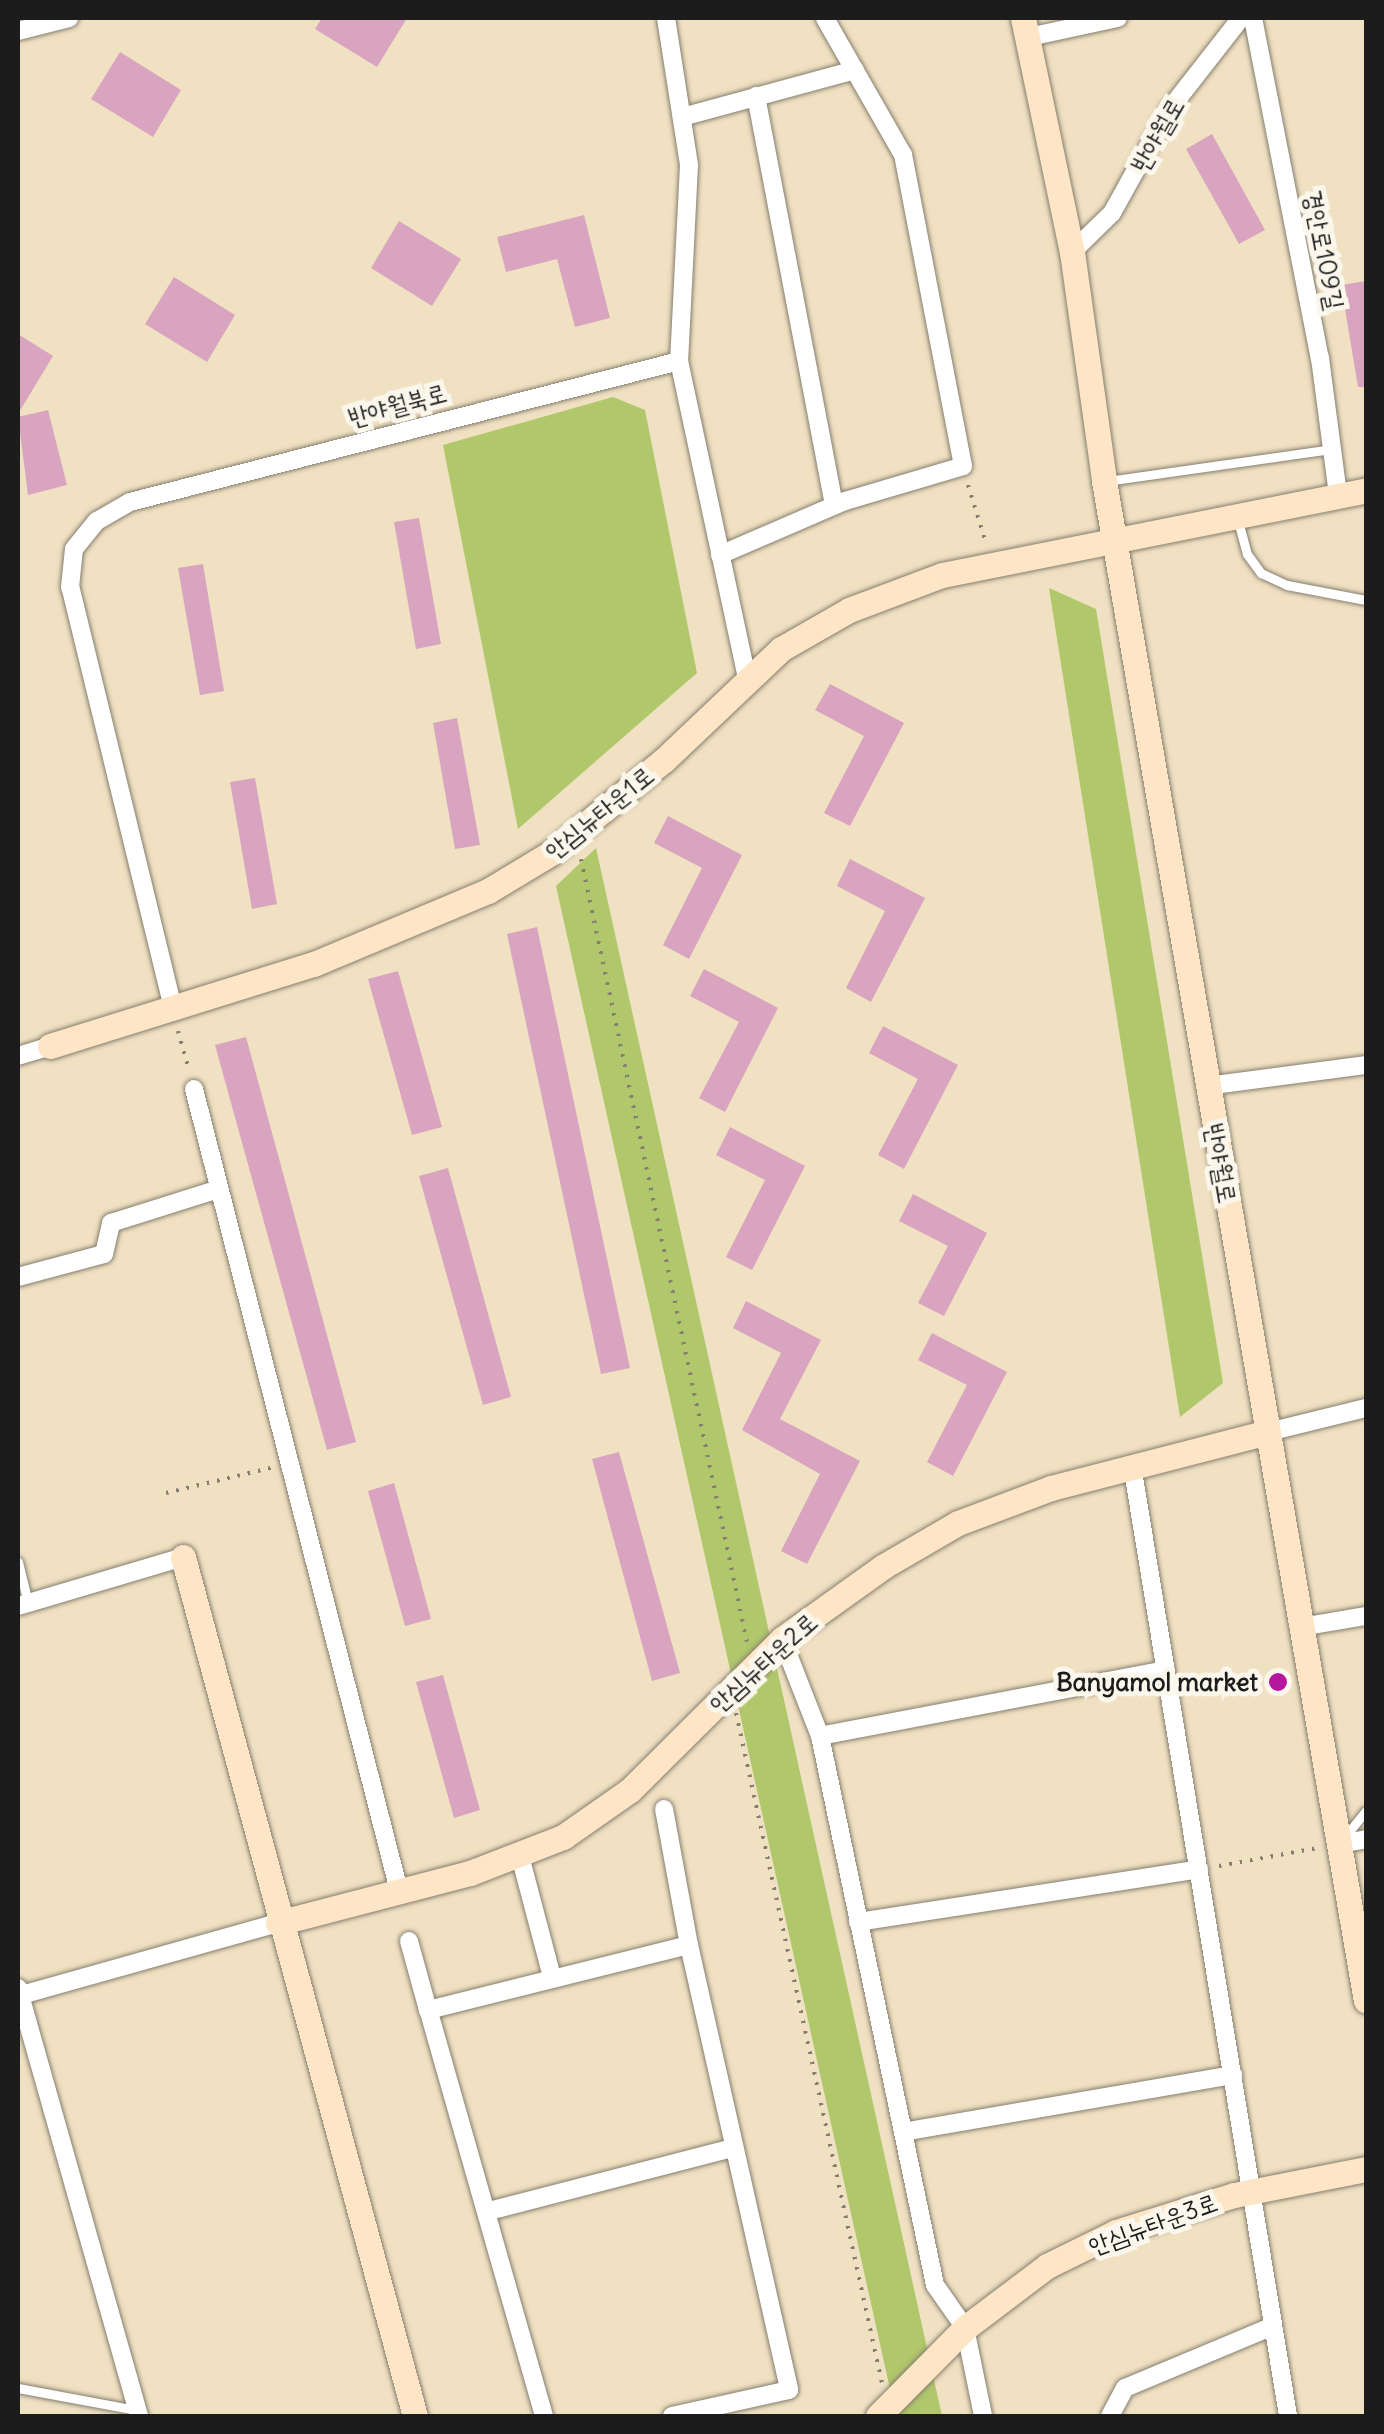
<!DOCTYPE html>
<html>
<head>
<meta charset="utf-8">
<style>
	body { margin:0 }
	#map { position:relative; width:1384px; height:2434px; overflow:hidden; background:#f0e1c2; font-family:Delius,"Poor Story",sans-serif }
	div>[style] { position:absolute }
	.green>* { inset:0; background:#b0c76c }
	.building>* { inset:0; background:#d9a4bf }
	.path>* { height:4px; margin-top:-2px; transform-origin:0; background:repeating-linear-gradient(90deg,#867e6f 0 2.5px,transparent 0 10.5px) }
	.roads { filter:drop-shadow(0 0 2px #867e6f) drop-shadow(0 0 2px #867e6f) }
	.lane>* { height:9px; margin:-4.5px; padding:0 4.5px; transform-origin:4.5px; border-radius:4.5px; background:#fff }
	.street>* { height:18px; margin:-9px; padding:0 9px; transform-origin:9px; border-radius:9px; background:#fff }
	.secondary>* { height:25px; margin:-12.5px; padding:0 12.5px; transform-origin:12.5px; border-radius:12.5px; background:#fde5c5 }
	.dots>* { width:28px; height:28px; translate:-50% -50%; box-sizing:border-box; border:5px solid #fbf7ec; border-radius:50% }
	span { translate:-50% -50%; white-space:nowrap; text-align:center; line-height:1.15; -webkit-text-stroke:10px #fbf7ec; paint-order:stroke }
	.street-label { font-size:25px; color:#1c1c1c }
	.poi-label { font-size:25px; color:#1c1c1c; font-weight:700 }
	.right { translate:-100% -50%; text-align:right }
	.frame { position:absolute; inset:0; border:20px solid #1c1c1c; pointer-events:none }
</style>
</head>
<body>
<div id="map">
	<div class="green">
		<div style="clip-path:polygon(613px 397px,645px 410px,697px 673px,518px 829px,443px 445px)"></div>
		<div style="clip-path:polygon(1049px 588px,1096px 609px,1223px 1383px,1180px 1417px)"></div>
		<div style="clip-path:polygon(596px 848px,942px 2416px,896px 2416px,556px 886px)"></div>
	</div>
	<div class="building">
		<div style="clip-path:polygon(322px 18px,407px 18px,377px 67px,315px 29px)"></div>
		<div style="clip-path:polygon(120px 52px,181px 90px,153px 137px,91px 99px)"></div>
		<div style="clip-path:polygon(1212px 134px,1265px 230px,1239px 244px,1186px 149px)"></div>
		<div style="clip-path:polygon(584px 215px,610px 318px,575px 327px,557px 259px,506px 272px,497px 237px)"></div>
		<div style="clip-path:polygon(399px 221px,461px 259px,432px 306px,371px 268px)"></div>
		<div style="clip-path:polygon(174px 277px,235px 315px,207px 362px,145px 324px)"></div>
		<div style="clip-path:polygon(1366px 281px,1366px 387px,1358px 387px,1341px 285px)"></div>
		<div style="clip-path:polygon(18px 334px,53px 356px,18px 414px)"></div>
		<div style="clip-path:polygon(48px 410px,67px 485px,28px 495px,18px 417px)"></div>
		<div style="clip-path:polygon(419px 518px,441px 644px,416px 649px,394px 522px)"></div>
		<div style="clip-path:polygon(203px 564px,224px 691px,200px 695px,178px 568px)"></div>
		<div style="clip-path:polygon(830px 684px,904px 723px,850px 826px,824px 813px,864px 736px,815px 710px)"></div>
		<div style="clip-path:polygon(457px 718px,480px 845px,455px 849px,433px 723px)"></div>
		<div style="clip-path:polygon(255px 778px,277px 904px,252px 909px,230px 782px)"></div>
		<div style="clip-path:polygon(668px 816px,742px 855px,689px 959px,663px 945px,702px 868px,654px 843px)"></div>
		<div style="clip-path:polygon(850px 859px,925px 898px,871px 1002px,846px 988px,885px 911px,837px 886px)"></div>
		<div style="clip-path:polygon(537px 927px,630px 1368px,601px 1374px,507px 934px)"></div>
		<div style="clip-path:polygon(704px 969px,778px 1008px,725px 1112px,699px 1098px,739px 1022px,690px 996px)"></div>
		<div style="clip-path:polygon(398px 971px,442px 1127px,412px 1135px,368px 979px)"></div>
		<div style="clip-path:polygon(883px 1026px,958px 1065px,904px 1169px,878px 1155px,918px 1079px,869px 1053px)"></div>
		<div style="clip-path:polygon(246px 1037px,356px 1442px,327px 1450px,215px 1045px)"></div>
		<div style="clip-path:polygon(730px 1127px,805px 1166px,752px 1270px,726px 1257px,765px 1180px,716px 1155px)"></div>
		<div style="clip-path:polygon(448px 1168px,511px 1397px,483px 1405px,419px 1176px)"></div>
		<div style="clip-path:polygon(913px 1194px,987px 1233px,944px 1316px,918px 1303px,948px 1246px,899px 1221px)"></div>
		<div style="clip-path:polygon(746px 1301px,821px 1340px,780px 1419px,860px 1461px,807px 1564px,781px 1551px,820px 1474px,742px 1430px,781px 1353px,733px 1328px)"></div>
		<div style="clip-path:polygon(932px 1333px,1007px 1372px,953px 1476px,927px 1462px,967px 1385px,918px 1360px)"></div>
		<div style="clip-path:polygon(619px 1452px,680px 1673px,652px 1681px,592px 1459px)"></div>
		<div style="clip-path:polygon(394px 1483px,431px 1619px,405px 1626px,368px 1491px)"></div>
		<div style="clip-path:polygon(443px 1675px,480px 1810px,454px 1818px,416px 1682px)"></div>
	</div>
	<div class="path">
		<div style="left:968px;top:485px;width:61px;rotate:72.8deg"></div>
		<div style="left:581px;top:859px;width:800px;rotate:78.03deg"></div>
		<div style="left:178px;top:1031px;width:41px;rotate:74.2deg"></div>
		<div style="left:166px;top:1493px;width:111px;rotate:-13.5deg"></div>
		<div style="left:736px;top:1713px;width:686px;rotate:77.71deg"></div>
		<div style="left:1219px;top:1866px;width:100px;rotate:-10.4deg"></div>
	</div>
	<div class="roads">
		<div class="lane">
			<div style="left:1107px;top:481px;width:227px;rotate:-8.1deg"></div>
			<div style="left:1237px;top:517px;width:38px;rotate:75deg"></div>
			<div style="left:1247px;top:554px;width:24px;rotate:54deg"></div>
			<div style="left:1261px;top:573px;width:29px;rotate:25deg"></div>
			<div style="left:1287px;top:585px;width:80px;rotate:10.8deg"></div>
			<div style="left:18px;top:1562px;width:42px;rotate:76.3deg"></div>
			<div style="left:1343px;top:1839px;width:36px;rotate:-51deg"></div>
			<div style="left:18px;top:2388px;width:121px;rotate:10.5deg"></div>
		</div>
		<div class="street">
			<div style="left:666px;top:18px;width:149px;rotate:81.1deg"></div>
			<div style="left:689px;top:165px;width:196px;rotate:92.9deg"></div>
			<div style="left:679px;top:361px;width:324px;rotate:77.9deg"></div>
			<div style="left:1253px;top:18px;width:347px;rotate:78.9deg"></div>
			<div style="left:1320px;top:358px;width:138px;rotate:82.5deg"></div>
			<div style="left:18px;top:31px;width:53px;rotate:-14.3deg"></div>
			<div style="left:1029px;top:37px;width:91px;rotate:-12.1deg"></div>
			<div style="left:756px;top:96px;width:416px;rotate:79.2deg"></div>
			<div style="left:682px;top:117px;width:179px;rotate:-15.2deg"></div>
			<div style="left:1072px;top:252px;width:56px;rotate:-44.3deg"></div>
			<div style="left:1112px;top:213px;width:118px;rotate:-61deg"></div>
			<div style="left:1169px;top:110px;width:117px;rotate:-52deg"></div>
			<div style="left:720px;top:555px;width:136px;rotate:-23.4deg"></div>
			<div style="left:845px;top:501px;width:123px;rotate:-16.5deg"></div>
			<div style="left:963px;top:466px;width:317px;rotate:-100.9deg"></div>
			<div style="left:903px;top:155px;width:158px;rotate:-119.7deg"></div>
			<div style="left:173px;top:1008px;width:433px;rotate:-103.7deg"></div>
			<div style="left:70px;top:587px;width:38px;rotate:-84deg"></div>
			<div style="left:74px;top:549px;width:36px;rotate:-51deg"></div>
			<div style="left:97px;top:521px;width:38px;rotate:-30deg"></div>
			<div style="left:130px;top:502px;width:567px;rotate:-14.4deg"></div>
			<div style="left:18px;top:1056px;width:34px;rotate:-17deg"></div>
			<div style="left:1207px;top:1086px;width:160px;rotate:-7.5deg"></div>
			<div style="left:194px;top:1089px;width:828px;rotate:75.66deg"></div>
			<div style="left:18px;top:1277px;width:89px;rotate:-15deg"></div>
			<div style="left:104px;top:1254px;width:32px;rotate:-77deg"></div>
			<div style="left:111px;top:1223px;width:113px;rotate:-17.5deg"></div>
			<div style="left:1268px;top:1432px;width:101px;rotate:-13.8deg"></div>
			<div style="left:1132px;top:1465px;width:964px;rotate:80.68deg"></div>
			<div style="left:18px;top:1606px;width:172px;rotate:-16.5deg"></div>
			<div style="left:1301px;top:1627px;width:66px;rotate:-9.6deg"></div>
			<div style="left:782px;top:1639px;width:104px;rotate:68.6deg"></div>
			<div style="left:820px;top:1736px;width:561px;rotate:78.17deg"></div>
			<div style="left:935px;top:2285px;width:52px;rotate:55.1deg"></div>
			<div style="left:965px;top:2328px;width:90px;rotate:78.4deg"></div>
			<div style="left:820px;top:1736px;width:352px;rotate:-10.8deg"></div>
			<div style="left:664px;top:1809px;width:138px;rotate:79.6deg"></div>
			<div style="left:1339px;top:1844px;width:27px;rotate:-10deg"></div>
			<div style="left:520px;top:1856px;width:125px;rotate:75.2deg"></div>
			<div style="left:858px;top:1922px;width:345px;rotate:-8.8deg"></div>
			<div style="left:409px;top:1941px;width:72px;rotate:74.6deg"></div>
			<div style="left:18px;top:1988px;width:445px;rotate:74.2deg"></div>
			<div style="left:18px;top:1996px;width:270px;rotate:-15.7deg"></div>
			<div style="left:908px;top:2131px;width:330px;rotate:-9.8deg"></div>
			<div style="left:489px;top:2211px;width:251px;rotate:-14.5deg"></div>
			<div style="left:544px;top:2416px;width:422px;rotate:-105.9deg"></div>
			<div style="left:428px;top:2010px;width:269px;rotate:-14deg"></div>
			<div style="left:689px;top:1945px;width:456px;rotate:77.3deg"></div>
			<div style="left:789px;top:2390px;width:120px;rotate:167.5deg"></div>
			<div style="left:1110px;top:2416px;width:32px;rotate:-62deg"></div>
			<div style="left:1125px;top:2388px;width:158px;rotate:-22.7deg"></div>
		</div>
		<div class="secondary">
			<div style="left:1023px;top:18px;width:239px;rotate:78.2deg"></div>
			<div style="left:1072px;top:252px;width:231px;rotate:82deg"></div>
			<div style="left:1104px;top:481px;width:1542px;rotate:80.22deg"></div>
			<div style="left:50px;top:1046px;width:276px;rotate:-17.3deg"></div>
			<div style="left:314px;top:964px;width:189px;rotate:-22.8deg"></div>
			<div style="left:488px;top:891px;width:74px;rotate:-31.1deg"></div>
			<div style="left:551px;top:853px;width:146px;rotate:-39.5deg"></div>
			<div style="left:664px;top:760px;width:161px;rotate:-43.5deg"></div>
			<div style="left:781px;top:649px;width:78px;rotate:-29.8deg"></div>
			<div style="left:849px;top:610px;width:99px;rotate:-20.6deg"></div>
			<div style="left:942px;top:575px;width:432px;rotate:-11.3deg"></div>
			<div style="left:183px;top:1557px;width:890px;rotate:74.89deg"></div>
			<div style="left:278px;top:1923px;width:198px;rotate:-14.6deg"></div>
			<div style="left:470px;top:1873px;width:100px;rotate:-21.2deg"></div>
			<div style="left:563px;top:1837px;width:82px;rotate:-35deg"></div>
			<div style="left:630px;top:1790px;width:214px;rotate:-44.8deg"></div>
			<div style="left:782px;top:1639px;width:125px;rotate:-35.6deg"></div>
			<div style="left:884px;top:1566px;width:86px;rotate:-30.2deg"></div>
			<div style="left:958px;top:1523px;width:99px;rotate:-20.6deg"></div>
			<div style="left:1051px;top:1488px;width:224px;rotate:-14.5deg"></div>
			<div style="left:878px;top:2416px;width:124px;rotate:-45.3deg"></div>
			<div style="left:965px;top:2328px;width:103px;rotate:-37.1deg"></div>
			<div style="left:1047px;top:2266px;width:77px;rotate:-26.2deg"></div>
			<div style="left:1116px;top:2232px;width:124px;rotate:-17.4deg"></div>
			<div style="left:1234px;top:2195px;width:135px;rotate:-11.1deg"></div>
		</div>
	</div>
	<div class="dots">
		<div style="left:1278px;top:1682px;background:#b5179e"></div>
	</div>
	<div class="street-label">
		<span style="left:1157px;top:135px;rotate:-60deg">반야월로</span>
		<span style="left:1324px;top:250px;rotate:79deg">경안로109길</span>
		<span style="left:397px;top:405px;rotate:-15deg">반야월북로</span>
		<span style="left:599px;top:813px;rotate:-39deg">안심뉴타운1로</span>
		<span style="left:1221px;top:1163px;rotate:80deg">반야월로</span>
		<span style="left:763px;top:1663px;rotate:-42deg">안심뉴타운2로</span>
		<span style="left:1153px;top:2224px;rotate:-20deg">안심뉴타운3로</span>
	</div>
	<div class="poi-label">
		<span class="right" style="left:1258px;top:1682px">Banyamol market</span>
	</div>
	<div class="frame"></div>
</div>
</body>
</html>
